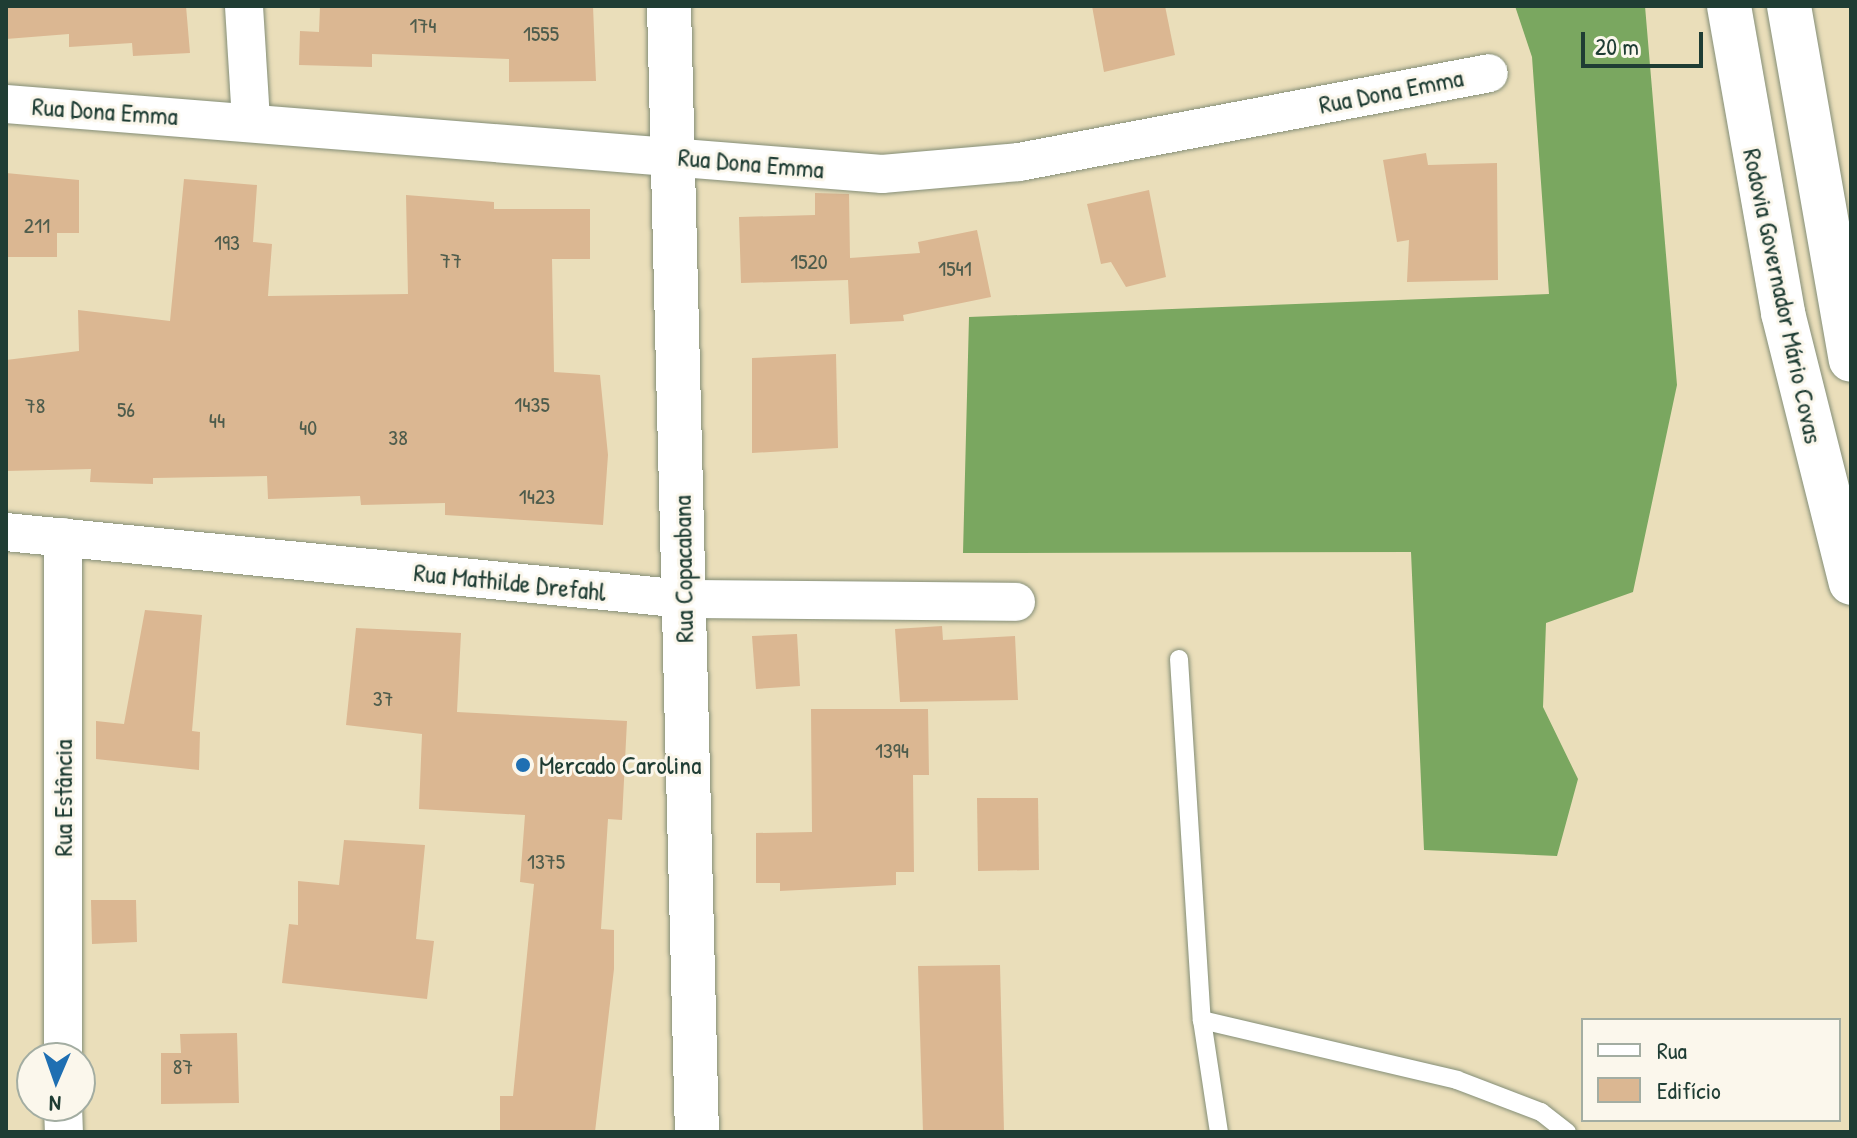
<!DOCTYPE html>
<html>
<head>
<meta charset="utf-8">
<style>
	body { margin:0 }
	#map { position:relative; width:1857px; height:1138px; overflow:hidden; background:#eadeba; font-family:"Patrick Hand",sans-serif }
	div>[style] { position:absolute }
	.forest>* { inset:0; background:#7aa760 }
	.building>* { inset:0; background:#dbb792 }
	.roads { filter:drop-shadow(0 0 2px #848e77) drop-shadow(0 0 2px #848e77) }
	.lane>* { height:18px; margin:-9px; padding:0 9px; transform-origin:9px; border-radius:9px; background:#fff }
	.street>* { height:38px; margin:-19px; padding:0 19px; transform-origin:19px; border-radius:19px; background:#fff }
	.secondary>* { height:44px; margin:-22px; padding:0 22px; transform-origin:22px; border-radius:22px; background:#fff }
	.highway>* { height:44px; margin:-22px; padding:0 22px; transform-origin:22px; border-radius:22px; background:#fff }
	.dots>* { width:22px; height:22px; translate:-50% -50%; box-sizing:border-box; border:4px solid #fbf7ec; border-radius:50% }
	span { translate:-50% -50%; white-space:nowrap; text-align:center; line-height:1.15; -webkit-text-stroke:6px #fbf7ec; paint-order:stroke }
	.number-label { font-size:22px; color:#4e5c4c }
	.number-label span { -webkit-text-stroke-width:0 }
	.street-label { font-size:26px; color:#1f3d34 }
	.poi-label { font-size:26px; color:#1f3d34 }
	.left { translate:0 -50%; text-align:left }
	.frame { position:absolute; inset:0; border:8px solid #1f3d34; pointer-events:none }
	.legend { position:absolute; left:1581px; top:1018px; width:260px; height:104px; box-sizing:border-box; background:#fbf7ec; border:2px solid #a3ada2; margin:0; padding:10px 14px; list-style:none; font-size:24px; color:#1f3d34 }
	.legend li { display:flex; align-items:center; gap:16px; height:40px }
	.legend b { width:40px; border:2px solid #a3ada2 }
	.north { position:absolute; left:16px; top:1042px; width:80px; height:80px; box-sizing:border-box; background:#fbf7ec; border:2px solid #a3ada2; border-radius:50%; rotate:182deg; font-size:22px; font-weight:700; line-height:32px; text-align:center; color:#1f3d34 }
	.north::after { content:''; display:block; margin:auto; width:28px; height:36px; background:#1f6fb2; clip-path:polygon(50% 0,100% 100%,50% 72%,0 100%) }
	.scale { position:absolute; left:1581px; top:32px; width:122px; height:36px; box-sizing:border-box; border:4px solid #1f3d34; border-top:0; padding-left:10px; font-size:24px; line-height:28px; white-space:nowrap; color:#1f3d34; -webkit-text-stroke:6px #fbf7ec; paint-order:stroke }
</style>
</head>
<body>
<div id="map">
	<div class="forest">
		<div style="clip-path:polygon(1515px 6px,1645px 6px,1677px 385px,1633px 592px,1546px 623px,1543px 707px,1578px 779px,1557px 856px,1424px 850px,1411px 552px,963px 553px,969px 317px,1549px 294px,1532px 57px)"></div>
	</div>
	<div class="building">
		<div style="clip-path:polygon(6px 6px,186px 6px,190px 53px,133px 56px,132px 43px,69px 47px,69px 34px,6px 39px)"></div>
		<div style="clip-path:polygon(320px 6px,593px 6px,596px 81px,509px 82px,509px 59px,372px 54px,372px 67px,299px 65px,300px 31px,319px 32px)"></div>
		<div style="clip-path:polygon(1092px 6px,1165px 6px,1175px 55px,1104px 72px)"></div>
		<div style="clip-path:polygon(1426px 153px,1428px 165px,1497px 163px,1498px 280px,1407px 282px,1409px 240px,1397px 242px,1383px 160px)"></div>
		<div style="clip-path:polygon(6px 173px,79px 180px,79px 233px,57px 233px,57px 257px,6px 257px)"></div>
		<div style="clip-path:polygon(184px 179px,257px 185px,253px 242px,272px 244px,268px 296px,408px 294px,406px 195px,494px 202px,494px 209px,590px 209px,590px 259px,552px 259px,554px 372px,600px 375px,608px 455px,603px 525px,445px 515px,445px 503px,361px 505px,360px 496px,268px 499px,267px 476px,153px 478px,153px 484px,90px 482px,91px 469px,6px 471px,6px 360px,79px 351px,78px 310px,170px 321px)"></div>
		<div style="clip-path:polygon(1149px 190px,1166px 277px,1126px 287px,1111px 262px,1101px 264px,1087px 204px)"></div>
		<div style="clip-path:polygon(815px 193px,849px 194px,850px 258px,920px 253px,918px 242px,977px 230px,991px 297px,903px 315px,904px 321px,850px 324px,848px 280px,741px 283px,739px 217px,815px 215px)"></div>
		<div style="clip-path:polygon(836px 354px,838px 448px,752px 453px,752px 358px)"></div>
		<div style="clip-path:polygon(145px 610px,202px 615px,192px 731px,200px 732px,199px 770px,96px 759px,96px 721px,124px 724px)"></div>
		<div style="clip-path:polygon(942px 626px,943px 640px,1015px 636px,1018px 700px,900px 702px,895px 629px)"></div>
		<div style="clip-path:polygon(356px 628px,461px 633px,457px 712px,627px 721px,622px 820px,608px 819px,601px 929px,614px 930px,614px 969px,595px 1132px,500px 1132px,500px 1096px,513px 1096px,534px 884px,520px 882px,525px 815px,419px 809px,422px 734px,346px 725px)"></div>
		<div style="clip-path:polygon(797px 634px,800px 686px,756px 689px,752px 636px)"></div>
		<div style="clip-path:polygon(811px 709px,928px 709px,929px 775px,913px 775px,914px 872px,896px 872px,896px 885px,780px 891px,780px 883px,756px 883px,756px 833px,812px 832px)"></div>
		<div style="clip-path:polygon(977px 798px,1038px 798px,1039px 870px,978px 871px)"></div>
		<div style="clip-path:polygon(344px 840px,425px 845px,416px 939px,434px 941px,427px 999px,282px 983px,289px 924px,298px 925px,298px 881px,339px 885px)"></div>
		<div style="clip-path:polygon(91px 900px,136px 900px,137px 942px,92px 944px)"></div>
		<div style="clip-path:polygon(1000px 965px,1004px 1132px,923px 1132px,918px 966px)"></div>
		<div style="clip-path:polygon(237px 1033px,239px 1103px,161px 1104px,161px 1053px,181px 1053px,180px 1034px)"></div>
	</div>
	<div class="roads">
		<div class="lane">
			<div style="left:1179px;top:659px;width:362px;rotate:86.4deg"></div>
			<div style="left:1202px;top:1020px;width:113px;rotate:81.4deg"></div>
			<div style="left:1202px;top:1020px;width:262px;rotate:13.2deg"></div>
			<div style="left:1457px;top:1080px;width:90px;rotate:20.9deg"></div>
			<div style="left:1541px;top:1112px;width:33px;rotate:38deg"></div>
		</div>
		<div class="street">
			<div style="left:244px;top:6px;width:115px;rotate:86.5deg"></div>
			<div style="left:6px;top:104px;width:879px;rotate:4.57deg"></div>
			<div style="left:882px;top:174px;width:138px;rotate:-5deg"></div>
			<div style="left:1019px;top:162px;width:478px;rotate:-10.7deg"></div>
			<div style="left:6px;top:532px;width:681px;rotate:5.64deg"></div>
			<div style="left:684px;top:599px;width:332px;rotate:0.5deg"></div>
			<div style="left:63px;top:537px;width:521px;rotate:90deg"></div>
			<div style="left:63px;top:1106px;width:26px;rotate:88deg"></div>
		</div>
		<div class="secondary">
			<div style="left:669px;top:6px;width:1126px;rotate:88.58deg"></div>
		</div>
		<div class="highway">
			<div style="left:1729px;top:6px;width:312px;rotate:80deg"></div>
			<div style="left:1783px;top:313px;width:278px;rotate:75.9deg"></div>
			<div style="left:1789px;top:6px;width:359px;rotate:80.1deg"></div>
		</div>
	</div>
	<div class="dots">
		<div style="left:523px;top:765px;background:#1f6fb2"></div>
	</div>
	<div class="number-label">
		<span style="left:423px;top:26px">174</span>
		<span style="left:541px;top:34px">1555</span>
		<span style="left:37px;top:226px">211</span>
		<span style="left:227px;top:243px">193</span>
		<span style="left:451px;top:261px">77</span>
		<span style="left:809px;top:262px">1520</span>
		<span style="left:955px;top:269px">1541</span>
		<span style="left:532px;top:405px">1435</span>
		<span style="left:35px;top:406px">78</span>
		<span style="left:126px;top:410px">56</span>
		<span style="left:217px;top:421px">44</span>
		<span style="left:308px;top:428px">40</span>
		<span style="left:398px;top:438px">38</span>
		<span style="left:537px;top:497px">1423</span>
		<span style="left:383px;top:699px">37</span>
		<span style="left:892px;top:751px">1394</span>
		<span style="left:546px;top:862px">1375</span>
		<span style="left:183px;top:1067px">87</span>
	</div>
	<div class="street-label">
		<span style="left:1391px;top:91px;rotate:-11deg">Rua Dona Emma</span>
		<span style="left:105px;top:111px;rotate:4deg">Rua Dona Emma</span>
		<span style="left:751px;top:163px;rotate:5deg">Rua Dona Emma</span>
		<span style="left:1783px;top:296px;rotate:78deg">Rodovia Governador Mário Covas</span>
		<span style="left:683px;top:569px;rotate:-91deg">Rua Copacabana</span>
		<span style="left:510px;top:582px;rotate:6deg">Rua Mathilde Drefahl</span>
		<span style="left:63px;top:798px;rotate:-90deg">Rua Estância</span>
	</div>
	<div class="poi-label">
		<span class="left" style="left:539px;top:765px">Mercado Carolina</span>
	</div>
	<div class="frame"></div>
	<ul class="legend">
	<li><b style="height:10px;background:#fff"></b>Rua</li>
	<li><b style="height:22px;background:#dbb792"></b>Edifício</li>
	</ul>
	<div class="north">N</div>
	<div class="scale">20 m</div>
</div>
</body>
</html>
